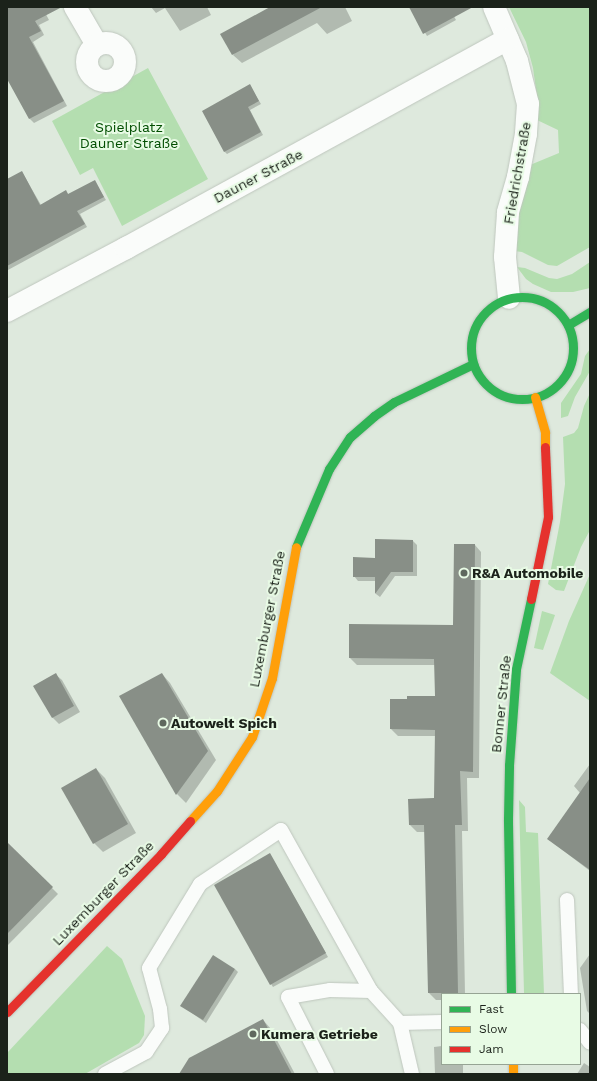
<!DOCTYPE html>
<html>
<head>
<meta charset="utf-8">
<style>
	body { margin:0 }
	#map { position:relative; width:597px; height:1081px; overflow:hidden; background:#dee9dd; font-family:"Work Sans",sans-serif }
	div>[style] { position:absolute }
	.green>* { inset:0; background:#b4deb0 }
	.shadow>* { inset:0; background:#0003 }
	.building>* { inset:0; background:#888f87 }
	.roads { filter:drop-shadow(0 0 1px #bec6bd) drop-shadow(0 0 1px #bec6bd) }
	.lane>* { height:14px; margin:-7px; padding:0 7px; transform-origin:7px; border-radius:7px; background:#fafcfa }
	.street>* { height:22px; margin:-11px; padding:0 11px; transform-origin:11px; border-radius:11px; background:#fafcfa }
	.street>.ring { margin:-11px; padding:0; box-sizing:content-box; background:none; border:22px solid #fafcfa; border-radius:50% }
	.fast>* { height:9px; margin:-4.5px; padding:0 4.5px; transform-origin:4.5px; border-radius:4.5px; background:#30b455 }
	.fast>.ring { margin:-4.5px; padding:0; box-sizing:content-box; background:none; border:9px solid #30b455; border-radius:50% }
	.slow>* { height:9px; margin:-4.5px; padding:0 4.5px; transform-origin:4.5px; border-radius:4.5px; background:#ff9f0a }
	.jam>* { height:9px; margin:-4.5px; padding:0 4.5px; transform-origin:4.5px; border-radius:4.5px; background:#e5322d }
	.dots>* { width:11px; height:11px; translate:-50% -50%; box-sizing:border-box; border:2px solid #e8fbe5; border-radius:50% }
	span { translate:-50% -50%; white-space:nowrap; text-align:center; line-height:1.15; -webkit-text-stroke:4px #e8fbe5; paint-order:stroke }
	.park-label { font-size:14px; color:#014d00 }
	.street-label { font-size:14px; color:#1b221a }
	.poi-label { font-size:14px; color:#1b221a; font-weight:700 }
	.left { translate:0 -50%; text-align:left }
	.frame { position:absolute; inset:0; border:8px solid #1b221a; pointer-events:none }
	.legend { position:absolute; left:441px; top:993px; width:140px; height:72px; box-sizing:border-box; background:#e8fbe5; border:1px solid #96a494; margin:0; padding:5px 7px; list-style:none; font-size:12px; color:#1b221a }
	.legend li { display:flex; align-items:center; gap:8px; height:20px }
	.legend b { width:20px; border:1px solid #96a494 }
</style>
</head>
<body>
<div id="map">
	<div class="green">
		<div style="clip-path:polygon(509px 7px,590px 7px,590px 247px,557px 266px,548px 265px,522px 252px,514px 251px,515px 223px,530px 165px,559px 153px,558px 130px,537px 120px,537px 97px,533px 68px,526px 42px)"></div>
		<div style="clip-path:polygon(148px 68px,208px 179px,122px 226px,93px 168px,80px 175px,52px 121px)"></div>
		<div style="clip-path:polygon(590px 262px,590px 288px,573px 292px,551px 292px,533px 284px,526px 279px,517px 267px,525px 268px,549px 278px,557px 279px,572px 274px)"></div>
		<div style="clip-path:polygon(590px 349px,590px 371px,575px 397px,568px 416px,561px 418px,561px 403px,581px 374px,585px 356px)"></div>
		<div style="clip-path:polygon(590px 393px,590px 530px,581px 547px,564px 591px,556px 590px,548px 584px,560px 522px,565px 484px,563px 437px,574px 433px,578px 428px,584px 406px)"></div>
		<div style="clip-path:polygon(590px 574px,590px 701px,550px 673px,569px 621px)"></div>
		<div style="clip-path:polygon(542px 611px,555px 615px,543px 650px,534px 648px)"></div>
		<div style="clip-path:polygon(519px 800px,525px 807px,526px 832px,538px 833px,544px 994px,524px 993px)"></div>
		<div style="clip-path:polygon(107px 946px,122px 959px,145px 1016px,144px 1035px,139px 1043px,85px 1074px,7px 1074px,7px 1053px)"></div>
	</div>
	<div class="shadow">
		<div style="clip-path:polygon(7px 7px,42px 7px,49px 20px,39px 25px,44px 35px,33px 42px,67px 106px,34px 123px,30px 119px,7px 77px)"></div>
		<div style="clip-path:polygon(151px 7px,207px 7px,211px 15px,180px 31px,165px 8px,156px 13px)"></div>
		<div style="clip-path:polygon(272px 7px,345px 7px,352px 21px,327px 34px,317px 23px,242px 63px,233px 55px)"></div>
		<div style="clip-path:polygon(410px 7px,449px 7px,456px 20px,427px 36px)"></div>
		<div style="clip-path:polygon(250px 86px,261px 104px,250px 110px,263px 135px,227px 154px,224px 151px)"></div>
		<div style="clip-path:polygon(22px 172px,41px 205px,66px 192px,69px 195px,94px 181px,106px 200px,80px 214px,87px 227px,8px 270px,7px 180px)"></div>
		<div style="clip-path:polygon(413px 541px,417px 545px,417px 576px,395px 576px,380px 597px,376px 594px,376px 581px,358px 581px,354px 576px,376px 559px)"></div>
		<div style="clip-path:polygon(475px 545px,481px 552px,479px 778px,467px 778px,468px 831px,462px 831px,465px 994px,442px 994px,442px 1000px,436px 1000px,429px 993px,426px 832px,417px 832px,410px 825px,435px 799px,436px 736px,398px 736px,391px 729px,408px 700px,436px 697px,435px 665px,357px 665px,350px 658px,454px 626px)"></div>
		<div style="clip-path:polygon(55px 674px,62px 680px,80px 712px,59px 724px,53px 718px,34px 686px)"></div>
		<div style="clip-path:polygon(162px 674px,170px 683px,216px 760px,186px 803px,177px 794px,121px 696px)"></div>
		<div style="clip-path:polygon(590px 764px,590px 871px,548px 839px,580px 793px,574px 786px)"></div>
		<div style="clip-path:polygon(96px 769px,105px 778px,136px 833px,103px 852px,94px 843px)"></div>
		<div style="clip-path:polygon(7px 843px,58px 894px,7px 946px)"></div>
		<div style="clip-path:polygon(270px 854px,328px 957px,273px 987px,271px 984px)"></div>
		<div style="clip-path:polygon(590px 954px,590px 1014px,587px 1011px,580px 968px)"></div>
		<div style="clip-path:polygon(235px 969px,238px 972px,206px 1023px,182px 1006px)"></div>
		<div style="clip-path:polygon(263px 1020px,271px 1029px,295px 1074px,180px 1074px)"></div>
		<div style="clip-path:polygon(442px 1046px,442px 1064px,463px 1064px,463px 1074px,435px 1074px,434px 1047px)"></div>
		<div style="clip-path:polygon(584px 1063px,590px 1067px,590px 1074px,577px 1074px)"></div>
	</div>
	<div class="building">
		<div style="clip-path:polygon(7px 7px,62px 7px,35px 21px,41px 31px,29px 37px,64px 101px,29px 119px,7px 79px)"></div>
		<div style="clip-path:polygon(270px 7px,322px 7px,232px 55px,220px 34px)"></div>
		<div style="clip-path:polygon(409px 7px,473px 7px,423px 34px)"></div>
		<div style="clip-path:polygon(250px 84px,259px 101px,248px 107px,261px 132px,224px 152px,202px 111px)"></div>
		<div style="clip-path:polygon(22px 171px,40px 205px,66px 190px,68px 194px,95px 180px,104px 197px,77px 211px,85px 224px,7px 266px,7px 179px)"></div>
		<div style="clip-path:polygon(375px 539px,413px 540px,413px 572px,391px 572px,375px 594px,375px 577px,353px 577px,353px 557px,375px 558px)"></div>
		<div style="clip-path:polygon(454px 544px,475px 544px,473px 772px,460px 771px,462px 825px,455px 825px,458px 993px,428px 993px,424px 825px,409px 825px,408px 799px,434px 798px,435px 730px,390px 729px,390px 699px,407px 699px,407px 696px,435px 696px,434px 659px,349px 658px,349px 624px,453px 625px)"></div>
		<div style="clip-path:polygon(56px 673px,74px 706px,52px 718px,33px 686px)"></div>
		<div style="clip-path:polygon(162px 673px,208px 751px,176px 795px,119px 696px)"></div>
		<div style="clip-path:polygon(96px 768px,128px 824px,93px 844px,61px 788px)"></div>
		<div style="clip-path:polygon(590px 778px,590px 870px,547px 839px)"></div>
		<div style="clip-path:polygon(7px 842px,53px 887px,7px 934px)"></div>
		<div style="clip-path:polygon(270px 853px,326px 953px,270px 985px,214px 885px)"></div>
		<div style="clip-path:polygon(213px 955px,235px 969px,203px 1020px,180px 1006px)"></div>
		<div style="clip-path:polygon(263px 1019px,292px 1074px,179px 1074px,189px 1058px)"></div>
	</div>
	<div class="roads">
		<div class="lane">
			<div style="left:567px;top:900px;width:94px;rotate:87.6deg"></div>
			<div style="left:400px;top:1023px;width:52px;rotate:76.8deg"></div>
			<div style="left:580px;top:1030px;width:16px;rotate:52deg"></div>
			<div style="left:105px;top:1074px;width:47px;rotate:-28.2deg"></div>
			<div style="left:146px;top:1052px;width:29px;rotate:-56deg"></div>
			<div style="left:162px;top:1028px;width:19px;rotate:-96deg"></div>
			<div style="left:160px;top:1009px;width:42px;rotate:-105deg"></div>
			<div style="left:149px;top:968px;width:98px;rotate:-58.7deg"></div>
			<div style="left:200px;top:884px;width:97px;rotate:-33.7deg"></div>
			<div style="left:281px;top:830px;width:184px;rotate:60.8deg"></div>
			<div style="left:371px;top:991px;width:43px;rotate:47.8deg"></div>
			<div style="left:400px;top:1023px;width:42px;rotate:-1.4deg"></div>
			<div style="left:327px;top:1074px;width:86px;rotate:-116.9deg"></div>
			<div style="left:288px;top:997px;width:43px;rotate:-9.5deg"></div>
			<div style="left:330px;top:990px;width:41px;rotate:1.4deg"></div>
		</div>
		<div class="street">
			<div style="left:75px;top:7px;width:44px;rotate:59.9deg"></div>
			<div style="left:494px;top:7px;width:59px;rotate:66.9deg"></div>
			<div style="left:517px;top:61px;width:44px;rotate:75.7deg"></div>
			<div style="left:528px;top:104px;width:30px;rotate:94deg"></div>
			<div style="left:526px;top:134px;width:44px;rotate:100.5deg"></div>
			<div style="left:518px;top:177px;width:37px;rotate:106deg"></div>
			<div style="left:508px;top:213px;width:44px;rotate:93.9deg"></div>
			<div style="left:505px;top:257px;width:41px;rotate:84.4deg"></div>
			<div class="ring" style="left:87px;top:43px;width:16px;height:16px"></div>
			<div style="left:7px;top:311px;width:135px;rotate:-27.9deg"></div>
			<div style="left:126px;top:248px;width:435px;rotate:-28.7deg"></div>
		</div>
		<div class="fast">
			<div class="ring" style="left:471px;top:297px;width:93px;height:93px"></div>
			<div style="left:568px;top:325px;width:26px;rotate:-31deg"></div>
			<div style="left:296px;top:547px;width:85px;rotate:-67.1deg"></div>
			<div style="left:329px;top:469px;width:38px;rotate:-57deg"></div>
			<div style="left:350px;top:437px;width:32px;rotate:-41deg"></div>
			<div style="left:374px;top:416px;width:24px;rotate:-35deg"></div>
			<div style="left:394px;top:402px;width:88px;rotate:-25.7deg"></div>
			<div style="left:511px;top:994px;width:175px;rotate:-91deg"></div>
			<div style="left:508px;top:819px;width:54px;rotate:-88.9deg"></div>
			<div style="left:509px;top:765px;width:96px;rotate:-85.8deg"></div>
			<div style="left:516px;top:669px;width:72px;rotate:-77.9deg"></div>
		</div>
		<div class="slow">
			<div style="left:535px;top:397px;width:37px;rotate:74deg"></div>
			<div style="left:545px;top:433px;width:14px;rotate:90deg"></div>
			<div style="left:190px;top:821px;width:40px;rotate:-48deg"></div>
			<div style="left:217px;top:791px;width:64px;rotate:-57.1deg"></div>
			<div style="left:252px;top:737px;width:62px;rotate:-71.3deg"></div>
			<div style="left:272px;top:678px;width:133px;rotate:-79.6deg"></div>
			<div style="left:513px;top:1064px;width:10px;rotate:90deg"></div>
		</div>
		<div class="jam">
			<div style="left:531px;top:599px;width:84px;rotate:-78.3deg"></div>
			<div style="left:548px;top:517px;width:70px;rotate:-92.5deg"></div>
			<div style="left:7px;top:1012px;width:221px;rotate:-45.7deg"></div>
			<div style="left:161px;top:854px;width:44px;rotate:-48.7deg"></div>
		</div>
	</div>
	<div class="dots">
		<div style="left:464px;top:573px;background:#5f685e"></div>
		<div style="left:163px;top:723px;background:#5f685e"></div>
		<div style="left:253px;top:1034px;background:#5f685e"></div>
	</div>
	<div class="park-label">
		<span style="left:129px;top:135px">Spielplatz<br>Dauner Straße</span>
	</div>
	<div class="street-label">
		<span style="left:517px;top:173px;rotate:-80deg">Friedrichstraße</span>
		<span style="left:258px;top:176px;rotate:-28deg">Dauner Straße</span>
		<span style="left:267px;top:619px;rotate:-79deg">Luxemburger Straße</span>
		<span style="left:501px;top:704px;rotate:-84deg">Bonner Straße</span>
		<span style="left:103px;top:893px;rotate:-46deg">Luxemburger Straße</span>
	</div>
	<div class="poi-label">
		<span class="left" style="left:472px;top:573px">R&amp;A Automobile</span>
		<span class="left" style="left:171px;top:723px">Autowelt Spich</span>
		<span class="left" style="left:261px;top:1034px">Kumera Getriebe</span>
	</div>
	<div class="frame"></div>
	<ul class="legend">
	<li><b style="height:5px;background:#30b455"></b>Fast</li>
	<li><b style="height:5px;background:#ff9f0a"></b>Slow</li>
	<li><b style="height:5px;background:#e5322d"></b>Jam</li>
	</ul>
</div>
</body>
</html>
